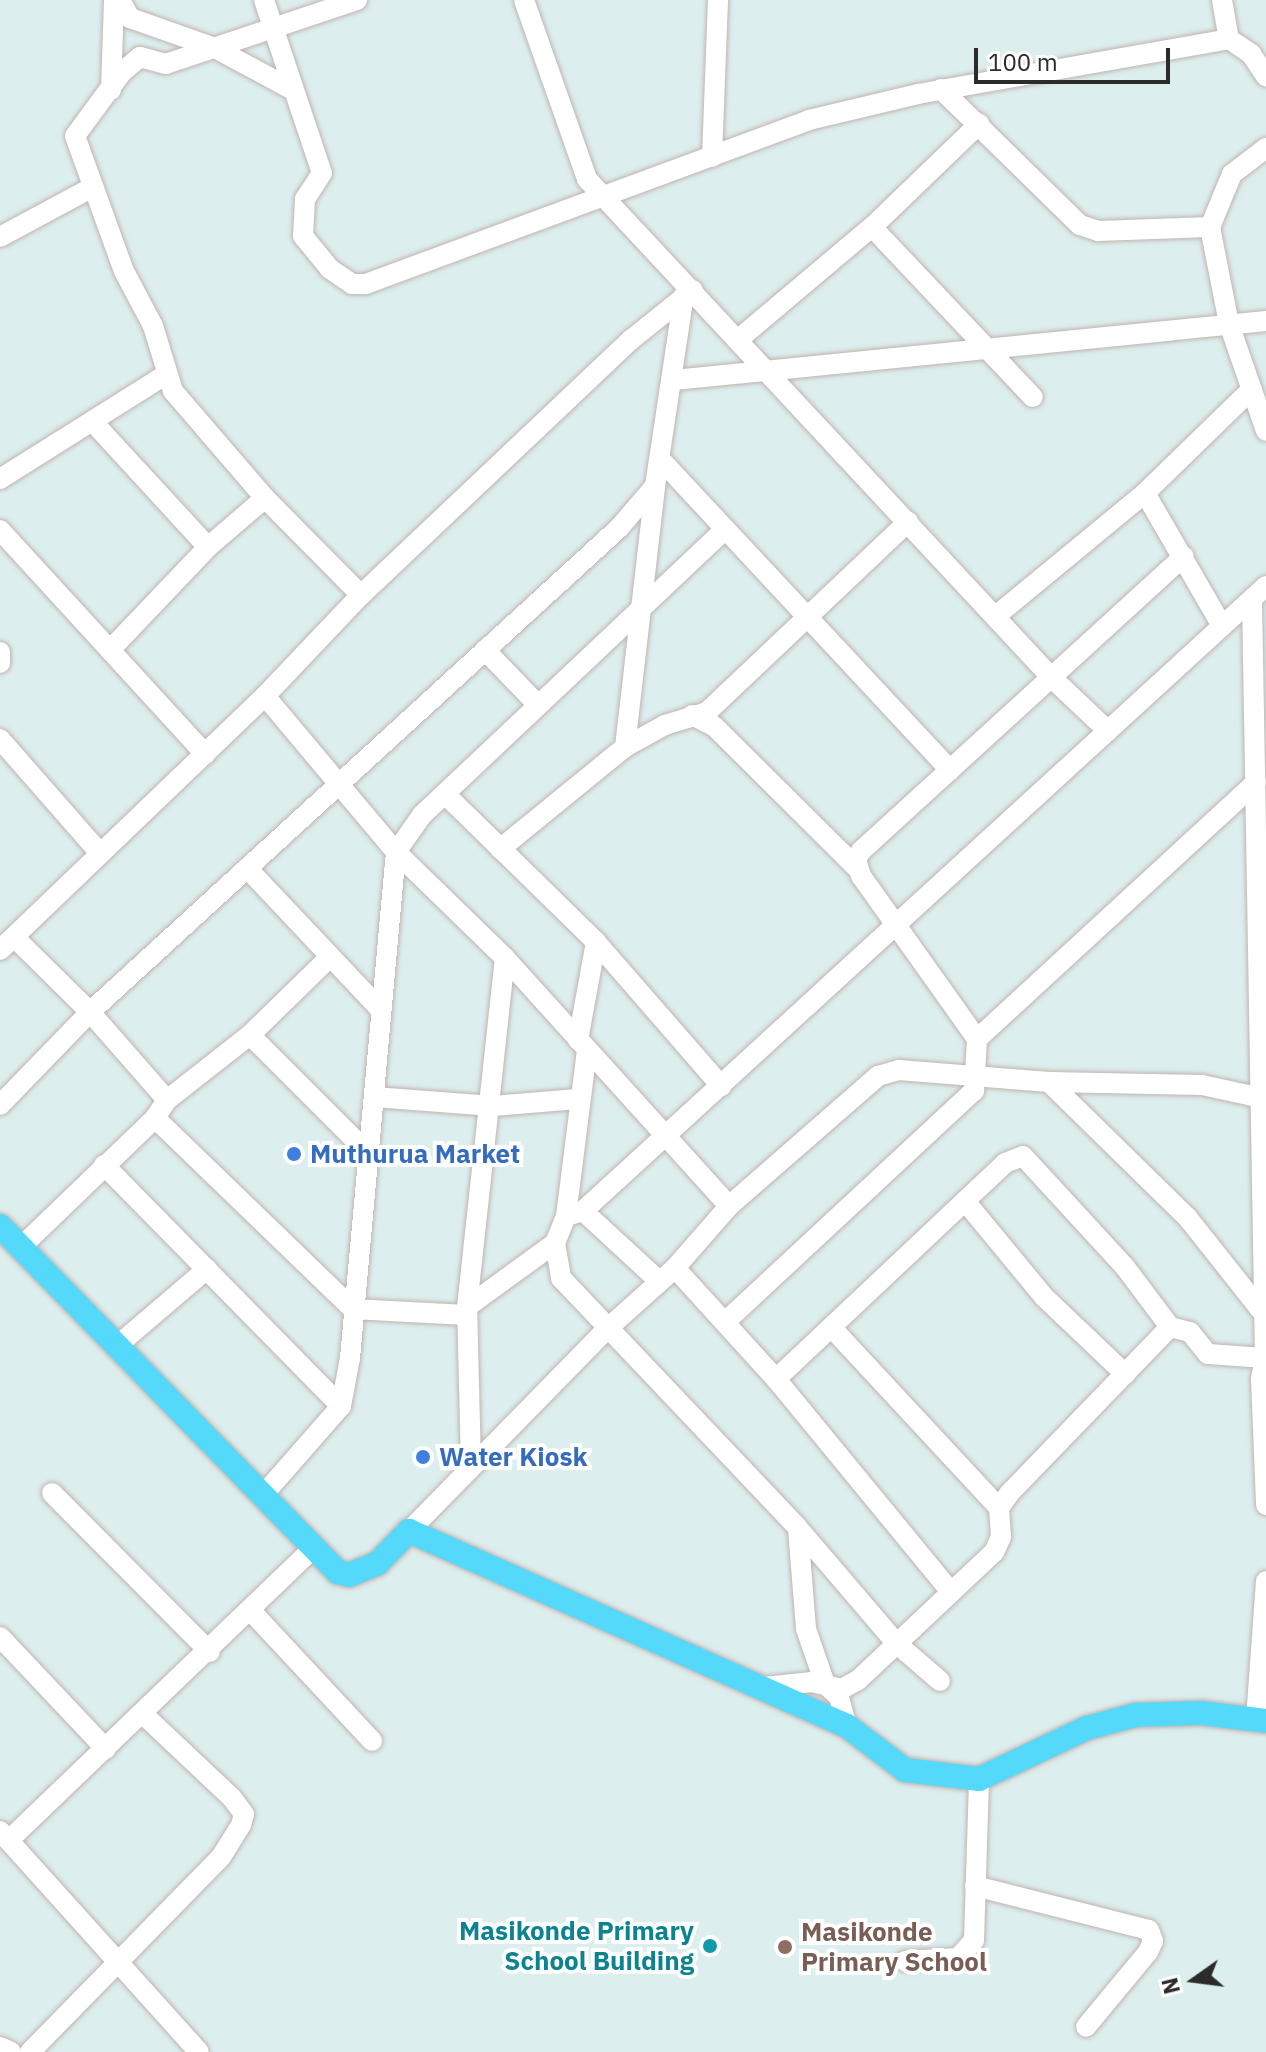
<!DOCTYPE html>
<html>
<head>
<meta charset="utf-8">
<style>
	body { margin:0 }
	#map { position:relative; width:1266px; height:2052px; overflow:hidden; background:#dceeee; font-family:"IBM Plex Sans",sans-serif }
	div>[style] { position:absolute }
	.roads { filter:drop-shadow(0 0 2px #c0b4b0) drop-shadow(0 0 2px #c0b4b0) }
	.minor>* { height:20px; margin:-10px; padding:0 10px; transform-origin:10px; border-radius:10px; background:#fff }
	.major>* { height:24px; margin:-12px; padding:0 12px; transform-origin:12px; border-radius:12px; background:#55d9fa }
	.dots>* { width:22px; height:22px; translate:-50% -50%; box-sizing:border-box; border:4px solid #fff; border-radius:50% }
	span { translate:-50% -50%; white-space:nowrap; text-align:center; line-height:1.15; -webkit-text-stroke:8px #fff; paint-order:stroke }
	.shop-label { font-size:26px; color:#366cbe; font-weight:700 }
	.left { translate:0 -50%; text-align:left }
	.culture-label { font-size:26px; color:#0d838f; font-weight:700 }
	.right { translate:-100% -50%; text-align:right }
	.education-label { font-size:26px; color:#785e54; font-weight:700 }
	.north { position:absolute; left:1154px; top:1940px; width:80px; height:80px; -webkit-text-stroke:6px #fff; paint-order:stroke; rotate:256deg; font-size:22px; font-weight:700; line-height:32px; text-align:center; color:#2b2b2b }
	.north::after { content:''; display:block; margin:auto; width:28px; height:36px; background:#2b2b2b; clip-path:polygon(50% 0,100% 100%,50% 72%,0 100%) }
	.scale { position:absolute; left:974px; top:48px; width:196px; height:36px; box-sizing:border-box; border:4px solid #2b2b2b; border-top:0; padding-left:10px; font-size:24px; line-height:28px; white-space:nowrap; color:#2b2b2b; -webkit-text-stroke:6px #fff; paint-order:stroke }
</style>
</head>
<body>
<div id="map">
	<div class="roads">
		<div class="minor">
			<div style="left:120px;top:0;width:21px;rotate:61deg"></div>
			<div style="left:130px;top:18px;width:90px;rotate:19.4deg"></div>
			<div style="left:215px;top:48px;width:89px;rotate:28.3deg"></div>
			<div style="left:264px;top:0;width:182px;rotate:71.5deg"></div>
			<div style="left:322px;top:173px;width:31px;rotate:123deg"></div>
			<div style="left:305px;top:199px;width:37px;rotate:93deg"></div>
			<div style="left:303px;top:236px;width:43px;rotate:50.7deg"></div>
			<div style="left:330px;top:269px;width:27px;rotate:34deg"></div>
			<div style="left:352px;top:284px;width:14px"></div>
			<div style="left:366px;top:284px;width:472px;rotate:-20.3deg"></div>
			<div style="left:809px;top:120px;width:112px;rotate:-13.4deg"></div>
			<div style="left:918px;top:94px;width:316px;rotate:-10deg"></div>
			<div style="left:1229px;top:39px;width:27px;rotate:34deg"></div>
			<div style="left:1251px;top:54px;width:27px;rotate:56deg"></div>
			<div style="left:357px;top:0;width:201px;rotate:161.5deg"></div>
			<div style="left:166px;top:64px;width:27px;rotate:-165deg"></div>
			<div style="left:140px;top:57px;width:23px;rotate:140deg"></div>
			<div style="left:122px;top:72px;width:79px;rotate:126.3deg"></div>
			<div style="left:75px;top:136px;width:144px;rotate:70.1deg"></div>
			<div style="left:124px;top:271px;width:62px;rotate:62.2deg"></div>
			<div style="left:153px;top:326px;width:68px;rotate:72.9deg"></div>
			<div style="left:173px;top:391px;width:141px;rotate:49.3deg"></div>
			<div style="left:265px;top:498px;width:136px;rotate:45.3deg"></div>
			<div style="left:524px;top:0;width:190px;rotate:70.6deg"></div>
			<div style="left:587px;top:179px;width:682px;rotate:47.02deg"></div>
			<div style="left:1052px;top:678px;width:77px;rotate:43.4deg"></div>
			<div style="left:1222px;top:0;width:40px;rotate:80deg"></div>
			<div style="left:941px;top:89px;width:194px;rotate:44.4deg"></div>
			<div style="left:1080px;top:225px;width:19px;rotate:18deg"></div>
			<div style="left:1098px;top:231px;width:112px;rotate:-2deg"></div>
			<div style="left:111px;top:90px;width:90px;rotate:-88.1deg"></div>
			<div style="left:1266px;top:148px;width:43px;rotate:142.6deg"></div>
			<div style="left:1232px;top:174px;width:57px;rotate:112.5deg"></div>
			<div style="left:1210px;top:227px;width:99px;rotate:78.9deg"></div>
			<div style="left:1229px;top:324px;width:113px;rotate:70.9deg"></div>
			<div style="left:712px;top:157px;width:157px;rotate:-87.8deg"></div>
			<div style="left:872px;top:227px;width:234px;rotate:46.6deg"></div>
			<div style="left:0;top:237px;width:106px;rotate:-28.3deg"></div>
			<div style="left:740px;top:338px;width:172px;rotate:-40.1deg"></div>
			<div style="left:872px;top:227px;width:149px;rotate:-43.9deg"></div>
			<div style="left:674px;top:380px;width:595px;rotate:-5.69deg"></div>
			<div style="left:92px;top:421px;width:171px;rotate:47.4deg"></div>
			<div style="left:661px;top:460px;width:424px;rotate:47deg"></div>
			<div style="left:0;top:479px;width:195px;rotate:-32.2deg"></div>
			<div style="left:1145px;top:493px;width:154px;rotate:59.9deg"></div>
			<div style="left:0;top:530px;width:304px;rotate:47.5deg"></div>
			<div style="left:997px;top:615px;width:192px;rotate:-39.5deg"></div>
			<div style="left:1145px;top:493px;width:149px;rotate:-44.2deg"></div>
			<div style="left:110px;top:650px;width:142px;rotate:-46.4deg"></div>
			<div style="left:208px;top:547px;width:75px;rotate:-40.7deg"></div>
			<div style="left:485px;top:650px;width:75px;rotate:46.1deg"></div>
			<div style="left:0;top:652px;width:11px;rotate:90deg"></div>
			<div style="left:265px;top:696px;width:204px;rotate:50deg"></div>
			<div style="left:396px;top:852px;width:152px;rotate:44.2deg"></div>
			<div style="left:505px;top:958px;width:334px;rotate:47.9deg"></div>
			<div style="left:692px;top:715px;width:25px;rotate:27deg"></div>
			<div style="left:714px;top:726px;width:202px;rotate:44.8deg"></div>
			<div style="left:0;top:739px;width:150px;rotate:48.8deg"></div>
			<div style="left:625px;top:747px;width:46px;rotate:-28.8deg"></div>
			<div style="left:665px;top:725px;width:44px;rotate:-17.2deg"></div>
			<div style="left:707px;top:712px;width:277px;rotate:-43.4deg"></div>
			<div style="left:445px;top:794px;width:211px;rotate:44.4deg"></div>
			<div style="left:596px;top:942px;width:191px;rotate:49deg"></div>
			<div style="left:500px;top:849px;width:161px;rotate:-39.2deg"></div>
			<div style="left:625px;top:747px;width:263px;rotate:-83.4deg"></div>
			<div style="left:655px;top:486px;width:193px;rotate:-81.4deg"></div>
			<div style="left:247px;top:868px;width:192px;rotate:46.7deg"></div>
			<div style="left:6px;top:944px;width:11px;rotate:-41deg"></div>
			<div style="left:14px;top:937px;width:107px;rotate:44.6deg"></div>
			<div style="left:90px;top:1012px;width:117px;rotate:48.8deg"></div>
			<div style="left:167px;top:1100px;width:22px;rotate:124deg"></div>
			<div style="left:155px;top:1118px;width:275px;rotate:44deg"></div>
			<div style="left:353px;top:1309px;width:113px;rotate:3deg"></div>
			<div style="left:0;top:950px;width:367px;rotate:-43.8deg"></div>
			<div style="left:265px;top:696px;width:139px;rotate:-46.5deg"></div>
			<div style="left:361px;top:595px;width:373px;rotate:-43.4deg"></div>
			<div style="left:632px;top:339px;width:78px;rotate:-38.8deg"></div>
			<div style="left:250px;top:1035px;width:168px;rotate:45deg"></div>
			<div style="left:977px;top:1039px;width:379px;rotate:-42.6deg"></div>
			<div style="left:578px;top:1040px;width:100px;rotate:-79.6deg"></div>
			<div style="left:587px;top:1050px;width:167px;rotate:97.2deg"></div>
			<div style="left:566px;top:1216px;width:29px;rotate:112deg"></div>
			<div style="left:555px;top:1243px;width:36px;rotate:80deg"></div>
			<div style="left:561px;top:1278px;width:343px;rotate:46.5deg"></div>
			<div style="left:797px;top:1527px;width:153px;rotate:49.5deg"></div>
			<div style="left:896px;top:1643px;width:58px;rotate:40.8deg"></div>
			<div style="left:1049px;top:1082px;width:193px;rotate:44.4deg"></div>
			<div style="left:1187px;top:1217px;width:124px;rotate:51.6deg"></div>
			<div style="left:374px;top:1097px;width:119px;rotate:4.3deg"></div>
			<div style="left:493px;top:1106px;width:84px;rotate:-4.8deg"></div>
			<div style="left:167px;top:1100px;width:105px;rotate:-38.1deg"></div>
			<div style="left:250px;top:1035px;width:112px;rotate:-44.3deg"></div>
			<div style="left:0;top:1105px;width:129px;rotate:-45.9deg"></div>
			<div style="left:90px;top:1012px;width:717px;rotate:-42.46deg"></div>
			<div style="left:619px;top:528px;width:55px;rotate:-49.4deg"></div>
			<div style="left:104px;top:1165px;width:338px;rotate:45.5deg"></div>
			<div style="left:965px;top:1201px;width:124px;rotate:50.5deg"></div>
			<div style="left:1044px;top:1297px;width:112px;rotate:43.5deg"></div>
			<div style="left:583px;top:1211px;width:926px;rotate:-42.46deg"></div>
			<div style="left:570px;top:1215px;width:14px;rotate:-17deg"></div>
			<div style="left:583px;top:1211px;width:102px;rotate:42.6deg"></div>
			<div style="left:21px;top:1247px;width:186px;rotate:-43.9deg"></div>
			<div style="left:675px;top:1268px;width:150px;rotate:47.7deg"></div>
			<div style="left:776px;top:1379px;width:315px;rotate:-43.3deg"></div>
			<div style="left:1005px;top:1163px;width:19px;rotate:-21deg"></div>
			<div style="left:1023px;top:1156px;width:151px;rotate:47.4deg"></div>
			<div style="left:1125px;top:1267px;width:75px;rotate:53.1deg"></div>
			<div style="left:1170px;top:1327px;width:232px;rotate:134deg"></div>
			<div style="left:1009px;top:1494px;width:17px;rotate:126deg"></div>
			<div style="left:999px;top:1508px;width:29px;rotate:86deg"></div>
			<div style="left:1001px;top:1537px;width:17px;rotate:115deg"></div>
			<div style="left:994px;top:1552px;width:187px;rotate:136.7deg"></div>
			<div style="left:858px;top:1680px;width:18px;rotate:151deg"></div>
			<div style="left:842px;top:1689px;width:31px;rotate:-167deg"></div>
			<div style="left:812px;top:1682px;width:48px;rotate:174.1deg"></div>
			<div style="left:467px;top:1307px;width:109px;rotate:-36deg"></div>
			<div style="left:725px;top:1322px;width:340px;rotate:-42.9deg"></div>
			<div style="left:974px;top:1091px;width:52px;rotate:-86.7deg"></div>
			<div style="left:977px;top:1039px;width:200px;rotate:-125.4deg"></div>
			<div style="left:861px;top:876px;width:17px;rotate:-107deg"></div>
			<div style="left:856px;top:860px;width:10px;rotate:-61deg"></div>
			<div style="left:861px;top:851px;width:437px;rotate:-42.4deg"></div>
			<div style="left:831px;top:1327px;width:247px;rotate:47.1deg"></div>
			<div style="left:1170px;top:1327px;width:21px;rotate:14deg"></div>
			<div style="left:1190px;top:1332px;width:28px;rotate:51deg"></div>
			<div style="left:1208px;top:1354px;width:57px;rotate:4deg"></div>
			<div style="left:1265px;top:1358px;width:759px;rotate:-90.98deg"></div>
			<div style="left:118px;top:1345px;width:117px;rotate:-40.5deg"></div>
			<div style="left:1265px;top:1358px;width:21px;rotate:101deg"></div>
			<div style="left:1261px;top:1379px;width:126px;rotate:87.7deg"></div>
			<div style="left:776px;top:1379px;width:276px;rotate:50.6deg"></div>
			<div style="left:471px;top:1466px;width:159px;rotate:-91.4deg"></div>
			<div style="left:467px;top:1307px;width:351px;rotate:-83.8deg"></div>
			<div style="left:52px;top:1493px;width:224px;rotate:45.2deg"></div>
			<div style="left:264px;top:1494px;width:117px;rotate:-48.8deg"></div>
			<div style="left:341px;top:1406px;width:49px;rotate:-79.4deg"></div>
			<div style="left:350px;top:1358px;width:508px;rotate:-84.81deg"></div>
			<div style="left:396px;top:852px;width:45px;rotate:-54.9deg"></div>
			<div style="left:422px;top:815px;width:412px;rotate:-43.3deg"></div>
			<div style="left:798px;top:1529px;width:100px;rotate:85.4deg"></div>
			<div style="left:806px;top:1629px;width:58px;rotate:70.9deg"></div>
			<div style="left:825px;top:1684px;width:19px;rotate:43deg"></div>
			<div style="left:839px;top:1697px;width:30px;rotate:75deg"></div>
			<div style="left:409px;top:1531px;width:284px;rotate:-45.6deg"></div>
			<div style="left:608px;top:1328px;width:90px;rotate:-41.8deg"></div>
			<div style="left:675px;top:1268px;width:82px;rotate:-48.9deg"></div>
			<div style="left:729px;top:1206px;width:198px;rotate:-41.1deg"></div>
			<div style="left:878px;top:1076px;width:22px;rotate:-16deg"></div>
			<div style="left:899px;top:1070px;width:150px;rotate:4.6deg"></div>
			<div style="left:1049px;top:1082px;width:153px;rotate:1.1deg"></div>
			<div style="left:1202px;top:1085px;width:66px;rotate:12.3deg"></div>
			<div style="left:250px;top:1610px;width:179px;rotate:47deg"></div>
			<div style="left:0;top:1637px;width:154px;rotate:46.6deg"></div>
			<div style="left:1256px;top:1720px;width:139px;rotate:-85.9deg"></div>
			<div style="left:0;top:1831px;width:297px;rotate:48deg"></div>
			<div style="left:9px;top:1840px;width:420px;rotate:-43.8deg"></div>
			<div style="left:975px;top:1886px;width:179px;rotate:14.2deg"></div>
			<div style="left:1149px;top:1930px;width:12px;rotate:70deg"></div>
			<div style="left:1153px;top:1941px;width:12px;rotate:114deg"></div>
			<div style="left:1148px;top:1952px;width:97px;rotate:129.6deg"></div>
			<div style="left:905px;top:1961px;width:53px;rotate:-3.2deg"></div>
			<div style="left:958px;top:1958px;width:24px;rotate:-48deg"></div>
			<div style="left:974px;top:1940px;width:161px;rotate:-88.2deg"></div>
			<div style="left:0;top:2047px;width:12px;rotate:24deg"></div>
			<div style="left:30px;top:2052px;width:273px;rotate:-45.6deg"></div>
			<div style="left:221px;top:1857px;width:38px;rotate:-58deg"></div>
			<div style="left:241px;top:1825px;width:11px;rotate:-75deg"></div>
			<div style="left:244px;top:1814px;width:20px;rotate:-127deg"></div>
			<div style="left:232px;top:1798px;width:121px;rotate:-136.7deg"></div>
		</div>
		<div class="major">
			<div style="left:0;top:1226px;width:484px;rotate:45.7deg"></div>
			<div style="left:338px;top:1572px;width:11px;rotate:15deg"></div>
			<div style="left:349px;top:1575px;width:31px;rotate:-22deg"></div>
			<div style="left:378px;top:1563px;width:45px;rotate:-45.9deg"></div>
			<div style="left:409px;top:1531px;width:479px;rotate:24deg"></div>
			<div style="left:847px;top:1726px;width:73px;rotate:37.2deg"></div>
			<div style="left:905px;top:1770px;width:75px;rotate:6.9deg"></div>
			<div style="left:979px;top:1779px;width:119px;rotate:-25.3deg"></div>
			<div style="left:1087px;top:1728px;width:51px;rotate:-14.9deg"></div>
			<div style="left:1136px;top:1715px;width:65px;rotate:-1.8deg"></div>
			<div style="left:1201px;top:1713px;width:65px;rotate:7deg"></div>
		</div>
	</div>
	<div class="dots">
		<div style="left:294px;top:1154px;background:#3f7fe0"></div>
		<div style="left:423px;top:1457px;background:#3f7fe0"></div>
		<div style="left:710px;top:1946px;background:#0f9aa8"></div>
		<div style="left:785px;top:1947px;background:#8d6e63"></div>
	</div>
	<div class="shop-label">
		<span class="left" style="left:310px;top:1154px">Muthurua Market</span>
		<span class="left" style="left:439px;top:1457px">Water Kiosk</span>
	</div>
	<div class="culture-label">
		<span class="right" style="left:694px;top:1946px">Masikonde Primary<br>School Building</span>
	</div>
	<div class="education-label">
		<span class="left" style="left:801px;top:1947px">Masikonde<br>Primary School</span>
	</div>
	<div class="north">N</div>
	<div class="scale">100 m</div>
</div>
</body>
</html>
